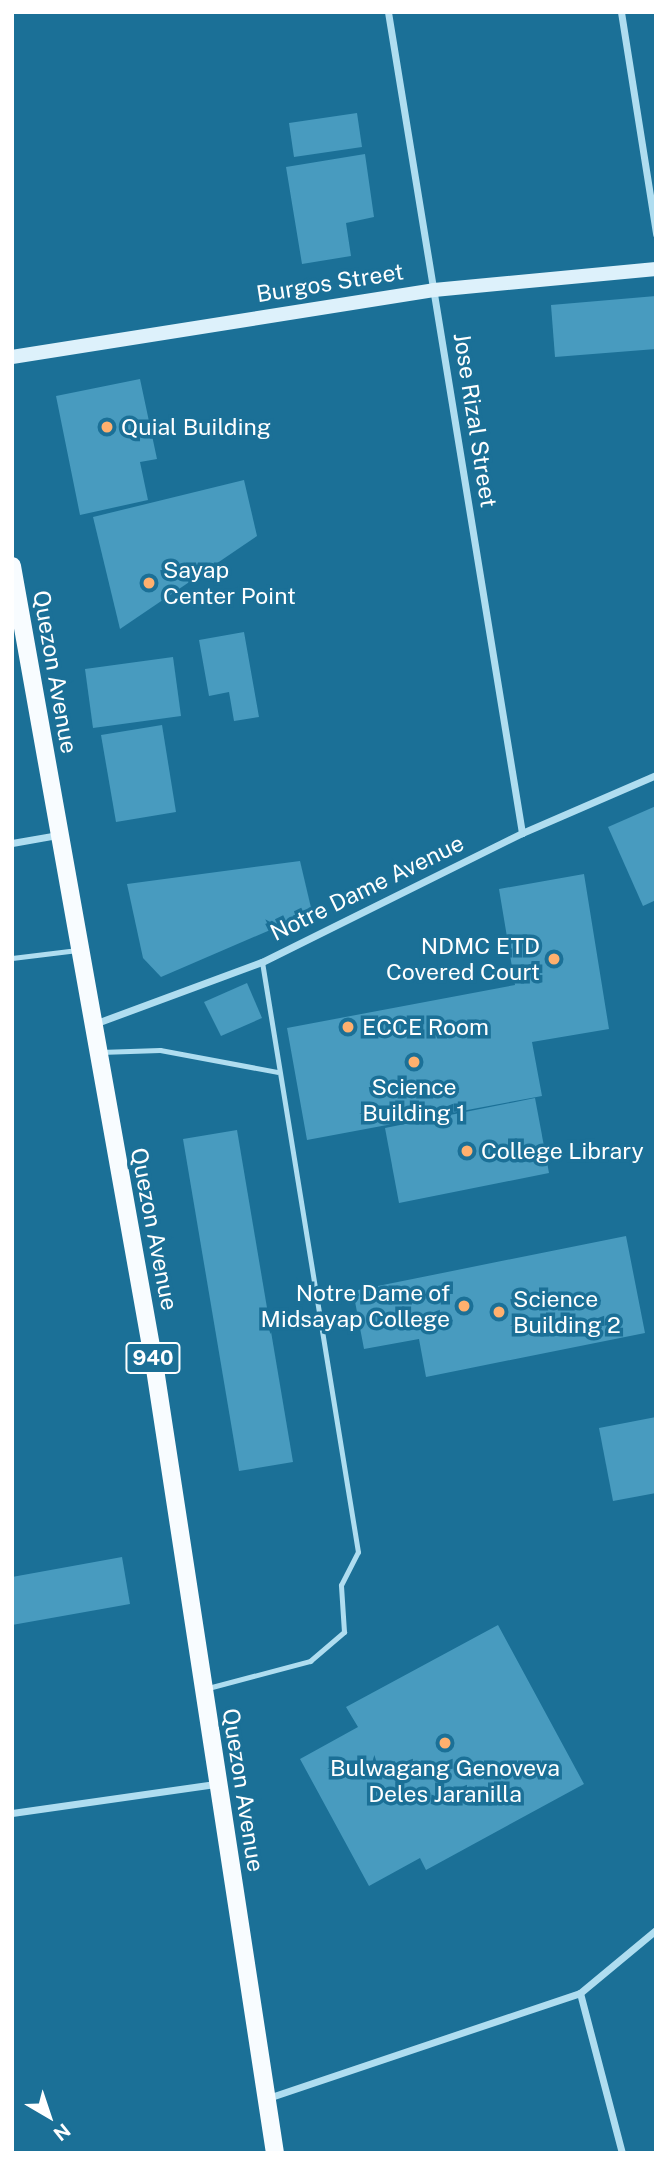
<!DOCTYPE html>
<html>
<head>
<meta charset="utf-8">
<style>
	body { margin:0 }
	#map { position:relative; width:668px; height:2165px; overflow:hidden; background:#1b7097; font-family:"Public Sans",sans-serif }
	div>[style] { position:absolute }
	.building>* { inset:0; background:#489bbf }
	.lane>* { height:5px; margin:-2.5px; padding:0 2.5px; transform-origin:2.5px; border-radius:2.5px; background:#afddf0 }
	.street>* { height:7px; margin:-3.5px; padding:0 3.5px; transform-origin:3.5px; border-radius:3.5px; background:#afddf0 }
	.secondary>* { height:14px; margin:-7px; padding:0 7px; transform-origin:7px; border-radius:7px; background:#ddf1fb }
	.primary>* { height:18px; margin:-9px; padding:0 9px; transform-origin:9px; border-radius:9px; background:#f8fcff }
	.dots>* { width:19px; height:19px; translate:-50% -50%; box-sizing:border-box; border:4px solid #1b7097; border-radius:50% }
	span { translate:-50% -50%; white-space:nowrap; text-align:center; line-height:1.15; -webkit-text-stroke:7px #1b7097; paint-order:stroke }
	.shield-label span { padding:2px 5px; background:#1b7097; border:2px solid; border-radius:5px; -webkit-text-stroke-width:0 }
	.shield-label { font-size:21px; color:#fff; font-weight:700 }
	.street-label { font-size:23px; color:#fff }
	.poi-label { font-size:23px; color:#fff }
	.left { translate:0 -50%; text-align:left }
	.right { translate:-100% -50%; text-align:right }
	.frame { position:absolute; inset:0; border:14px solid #fff; pointer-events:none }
	.north { position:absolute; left:14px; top:2081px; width:70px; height:70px; -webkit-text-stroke:5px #1b7097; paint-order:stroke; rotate:141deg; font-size:19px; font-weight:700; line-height:28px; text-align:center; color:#fff }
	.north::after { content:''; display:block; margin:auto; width:24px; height:32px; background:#fff; clip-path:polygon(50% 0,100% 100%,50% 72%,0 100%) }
</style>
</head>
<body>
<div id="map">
	<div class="building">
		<div style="clip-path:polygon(357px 113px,362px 147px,294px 157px,289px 123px)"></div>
		<div style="clip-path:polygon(365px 154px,374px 217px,346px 223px,351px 256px,302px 264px,286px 167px)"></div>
		<div style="clip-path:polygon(656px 296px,656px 349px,555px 357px,551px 305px)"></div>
		<div style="clip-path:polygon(140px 379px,157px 459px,140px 462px,148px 500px,80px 515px,56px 396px)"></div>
		<div style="clip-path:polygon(244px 480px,257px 536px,120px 629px,93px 517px)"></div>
		<div style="clip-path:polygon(244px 632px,259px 717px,234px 721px,229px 692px,209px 696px,199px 640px)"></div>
		<div style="clip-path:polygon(173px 657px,181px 716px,93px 728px,85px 669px)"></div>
		<div style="clip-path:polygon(162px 725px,176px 812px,116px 822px,101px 735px)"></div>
		<div style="clip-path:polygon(656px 806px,656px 900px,643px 906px,608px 827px)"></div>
		<div style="clip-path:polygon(300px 861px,312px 912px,161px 977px,143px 958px,127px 884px)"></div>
		<div style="clip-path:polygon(584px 874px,609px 1029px,532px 1042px,542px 1096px,307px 1140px,287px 1028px,515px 985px,499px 889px)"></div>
		<div style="clip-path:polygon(247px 983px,262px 1018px,221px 1036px,204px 1002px)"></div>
		<div style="clip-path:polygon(535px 1098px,549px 1173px,399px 1203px,385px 1128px)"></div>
		<div style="clip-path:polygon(237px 1130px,293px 1462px,239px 1471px,183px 1139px)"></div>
		<div style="clip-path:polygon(626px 1236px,645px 1333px,426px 1377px,419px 1339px,364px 1349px,353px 1291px)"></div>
		<div style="clip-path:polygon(656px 1417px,656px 1493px,613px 1501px,599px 1428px)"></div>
		<div style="clip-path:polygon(122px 1557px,130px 1604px,12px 1625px,12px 1577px)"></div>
		<div style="clip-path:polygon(498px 1625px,584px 1784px,426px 1870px,420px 1858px,369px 1886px,300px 1759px,358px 1727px,346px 1707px)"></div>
	</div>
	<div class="lane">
		<div style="left:12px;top:958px;width:66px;rotate:-6.9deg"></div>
		<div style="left:100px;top:1052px;width:60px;rotate:-1.9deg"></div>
		<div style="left:160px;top:1050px;width:119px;rotate:10.6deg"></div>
		<div style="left:208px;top:1688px;width:106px;rotate:-14.8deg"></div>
		<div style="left:310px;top:1661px;width:45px;rotate:-40.5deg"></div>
		<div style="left:344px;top:1632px;width:47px;rotate:-93.7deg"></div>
		<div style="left:341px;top:1585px;width:37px;rotate:-63deg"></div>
		<div style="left:358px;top:1552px;width:598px;rotate:-99.24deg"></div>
	</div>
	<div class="street">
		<div style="left:388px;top:12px;width:832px;rotate:80.73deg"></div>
		<div style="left:621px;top:12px;width:225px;rotate:81deg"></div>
		<div style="left:12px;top:843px;width:47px;rotate:-9.9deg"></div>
		<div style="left:94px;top:1024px;width:179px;rotate:-20.3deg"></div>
		<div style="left:262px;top:962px;width:290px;rotate:-26.4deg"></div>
		<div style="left:522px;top:833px;width:146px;rotate:-23.4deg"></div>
		<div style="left:12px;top:1813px;width:207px;rotate:-8.1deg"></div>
		<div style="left:580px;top:1993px;width:165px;rotate:75.3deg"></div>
		<div style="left:268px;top:2098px;width:329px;rotate:-18.6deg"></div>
		<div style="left:580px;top:1993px;width:99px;rotate:-39.7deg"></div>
	</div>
	<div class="secondary">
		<div style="left:12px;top:357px;width:427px;rotate:-9deg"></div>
		<div style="left:434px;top:290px;width:223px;rotate:-5.4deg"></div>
	</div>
	<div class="primary">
		<div style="left:12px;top:566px;width:816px;rotate:79.9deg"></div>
		<div style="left:155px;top:1369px;width:793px;rotate:81.3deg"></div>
	</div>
	<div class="dots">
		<div style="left:107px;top:427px;background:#ffb06e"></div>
		<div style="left:149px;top:583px;background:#ffb06e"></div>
		<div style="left:554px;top:959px;background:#ffb06e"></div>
		<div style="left:348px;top:1027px;background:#ffb06e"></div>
		<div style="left:414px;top:1062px;background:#ffb06e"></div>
		<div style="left:467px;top:1151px;background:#ffb06e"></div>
		<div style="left:464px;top:1306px;background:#ffb06e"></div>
		<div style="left:499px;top:1312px;background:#ffb06e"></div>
		<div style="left:445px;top:1743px;background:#ffb06e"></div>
	</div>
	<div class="shield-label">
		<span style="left:153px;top:1358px">940</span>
	</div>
	<div class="street-label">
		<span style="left:330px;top:283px;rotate:-9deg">Burgos Street</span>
		<span style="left:475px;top:420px;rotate:81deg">Jose Rizal Street</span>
		<span style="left:55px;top:672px;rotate:80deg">Quezon Avenue</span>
		<span style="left:367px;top:888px;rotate:-26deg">Notre Dame Avenue</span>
		<span style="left:154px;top:1229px;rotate:79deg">Quezon Avenue</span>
		<span style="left:243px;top:1790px;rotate:81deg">Quezon Avenue</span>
	</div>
	<div class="poi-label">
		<span class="left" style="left:121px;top:427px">Quial Building</span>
		<span class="left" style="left:163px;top:583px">Sayap<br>Center Point</span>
		<span class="right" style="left:540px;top:959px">NDMC ETD<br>Covered Court</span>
		<span class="left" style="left:362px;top:1027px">ECCE Room</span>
		<span style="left:414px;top:1100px">Science<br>Building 1</span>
		<span class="left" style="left:481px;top:1151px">College Library</span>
		<span class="right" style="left:450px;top:1306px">Notre Dame of<br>Midsayap College</span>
		<span class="left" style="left:513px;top:1312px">Science<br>Building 2</span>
		<span style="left:445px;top:1781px">Bulwagang Genoveva<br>Deles Jaranilla</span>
	</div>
	<div class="frame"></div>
	<div class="north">N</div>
</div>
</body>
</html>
